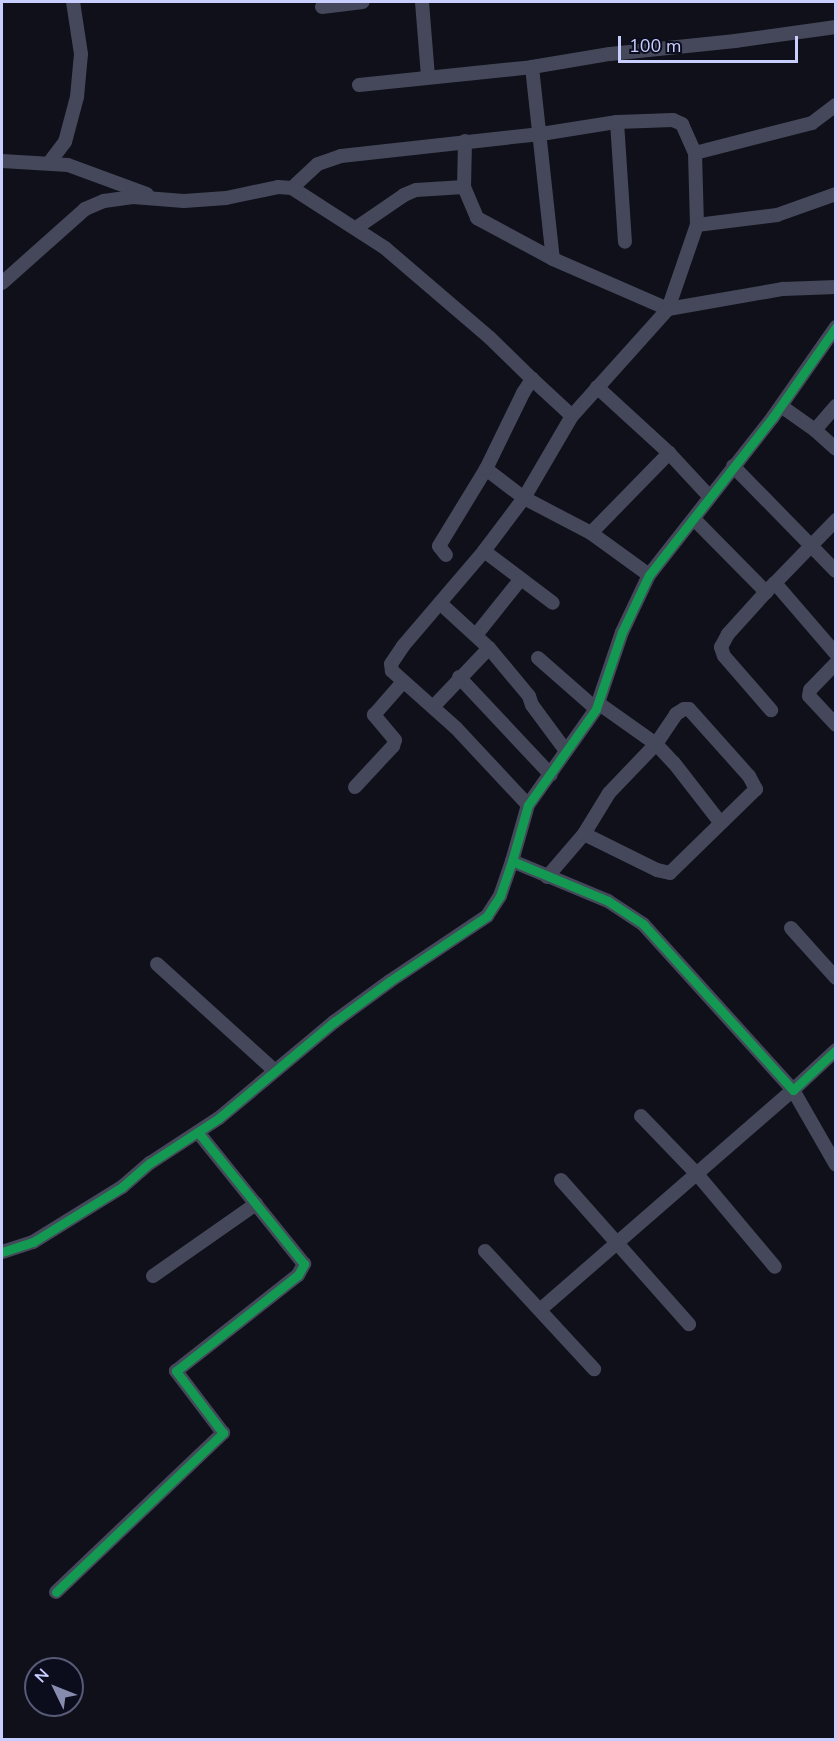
<!DOCTYPE html>
<html>
<head>
<meta charset="utf-8">
<style>
	body { margin:0 }
	#map { position:relative; width:837px; height:1741px; overflow:hidden; background:#0f1019; font-family:"Nunito Sans",sans-serif }
	div>[style] { position:absolute }
	.minor>* { height:14px; margin:-7px; padding:0 7px; transform-origin:7px; border-radius:7px; background:#44485a }
	.cycleway>* { height:9px; margin:-4.5px; padding:0 4.5px; transform-origin:4.5px; border-radius:4.5px; background:#139951 }
	span { translate:-50% -50%; white-space:nowrap; text-align:center; line-height:1.15; -webkit-text-stroke:4.5px #0b0d1d; paint-order:stroke }
	.frame { position:absolute; inset:0; border:3px solid #c8cfff; pointer-events:none }
	.north { position:absolute; left:24px; top:1657px; width:60px; height:60px; box-sizing:border-box; background:#0b0d1d; border:2px solid #575b77; border-radius:50%; rotate:313deg; font-size:16px; font-weight:700; line-height:24px; text-align:center; color:#c8cfff }
	.north::after { content:''; display:block; margin:auto; width:21px; height:27px; background:#878cae; clip-path:polygon(50% 0,100% 100%,50% 72%,0 100%) }
	.scale { position:absolute; left:618px; top:36px; width:180px; height:27px; box-sizing:border-box; border:3px solid #c8cfff; border-top:0; padding-left:8px; font-size:18px; line-height:21px; white-space:nowrap; color:#c8cfff; -webkit-text-stroke:4px #0b0d1d; paint-order:stroke }
</style>
</head>
<body>
<div id="map">
	<div class="minor">
		<div style="left:422px;top:2px;width:74px;rotate:85.4deg"></div>
		<div style="left:322px;top:7px;width:41px;rotate:-7deg"></div>
		<div style="left:532px;top:67px;width:193px;rotate:83.8deg"></div>
		<div style="left:359px;top:85px;width:174px;rotate:-5.9deg"></div>
		<div style="left:532px;top:67px;width:79px;rotate:-9.5deg"></div>
		<div style="left:610px;top:54px;width:126px;rotate:-5.9deg"></div>
		<div style="left:735px;top:41px;width:102px;rotate:-7.9deg"></div>
		<div style="left:617px;top:122px;width:120px;rotate:86.2deg"></div>
		<div style="left:465px;top:141px;width:46px;rotate:91.2deg"></div>
		<div style="left:464px;top:187px;width:34px;rotate:67deg"></div>
		<div style="left:477px;top:218px;width:86px;rotate:28.3deg"></div>
		<div style="left:553px;top:259px;width:125px;rotate:23.5deg"></div>
		<div style="left:668px;top:309px;width:89px;rotate:-71deg"></div>
		<div style="left:697px;top:225px;width:72px;rotate:-91.6deg"></div>
		<div style="left:2px;top:161px;width:66px;rotate:3.5deg"></div>
		<div style="left:68px;top:165px;width:84px;rotate:20.2deg"></div>
		<div style="left:49px;top:163px;width:26px;rotate:-53deg"></div>
		<div style="left:65px;top:142px;width:47px;rotate:-75.1deg"></div>
		<div style="left:77px;top:97px;width:43px;rotate:-84.7deg"></div>
		<div style="left:81px;top:54px;width:53px;rotate:-98.7deg"></div>
		<div style="left:292px;top:188px;width:35px;rotate:-43deg"></div>
		<div style="left:318px;top:164px;width:24px;rotate:-19deg"></div>
		<div style="left:341px;top:156px;width:201px;rotate:-6.3deg"></div>
		<div style="left:541px;top:134px;width:77px;rotate:-9deg"></div>
		<div style="left:617px;top:122px;width:56px;rotate:-2deg"></div>
		<div style="left:673px;top:120px;width:10px;rotate:24deg"></div>
		<div style="left:682px;top:124px;width:32px;rotate:66deg"></div>
		<div style="left:695px;top:153px;width:121px;rotate:-14.4deg"></div>
		<div style="left:812px;top:123px;width:30px;rotate:-37deg"></div>
		<div style="left:697px;top:225px;width:81px;rotate:-7.1deg"></div>
		<div style="left:777px;top:215px;width:63px;rotate:-19.6deg"></div>
		<div style="left:356px;top:228px;width:58px;rotate:-34.5deg"></div>
		<div style="left:404px;top:195px;width:13px;rotate:-23deg"></div>
		<div style="left:416px;top:190px;width:48px;rotate:-3.6deg"></div>
		<div style="left:2px;top:283px;width:111px;rotate:-41.7deg"></div>
		<div style="left:85px;top:209px;width:21px;rotate:-23deg"></div>
		<div style="left:104px;top:201px;width:29px;rotate:-8deg"></div>
		<div style="left:133px;top:197px;width:51px;rotate:4.5deg"></div>
		<div style="left:184px;top:201px;width:42px;rotate:-4.1deg"></div>
		<div style="left:226px;top:198px;width:53px;rotate:-11.9deg"></div>
		<div style="left:278px;top:187px;width:14px;rotate:4deg"></div>
		<div style="left:292px;top:188px;width:111px;rotate:32.8deg"></div>
		<div style="left:385px;top:248px;width:138px;rotate:40.6deg"></div>
		<div style="left:490px;top:338px;width:59px;rotate:44.3deg"></div>
		<div style="left:836px;top:327px;width:110px;rotate:125deg"></div>
		<div style="left:773px;top:417px;width:201px;rotate:128.1deg"></div>
		<div style="left:649px;top:575px;width:63px;rotate:115.3deg"></div>
		<div style="left:622px;top:632px;width:81px;rotate:108.7deg"></div>
		<div style="left:596px;top:709px;width:118px;rotate:125.3deg"></div>
		<div style="left:528px;top:805px;width:58px;rotate:105.9deg"></div>
		<div style="left:512px;top:861px;width:104px;rotate:22.6deg"></div>
		<div style="left:608px;top:901px;width:42px;rotate:33.3deg"></div>
		<div style="left:643px;top:924px;width:224px;rotate:47.9deg"></div>
		<div style="left:793px;top:1090px;width:59px;rotate:-42.9deg"></div>
		<div style="left:597px;top:387px;width:98px;rotate:42.5deg"></div>
		<div style="left:669px;top:453px;width:59px;rotate:47.1deg"></div>
		<div style="left:781px;top:406px;width:42px;rotate:35.2deg"></div>
		<div style="left:815px;top:430px;width:28px;rotate:42deg"></div>
		<div style="left:815px;top:430px;width:32px;rotate:-49deg"></div>
		<div style="left:733px;top:466px;width:147px;rotate:45.6deg"></div>
		<div style="left:694px;top:519px;width:103px;rotate:45.4deg"></div>
		<div style="left:766px;top:592px;width:13px;rotate:-45deg"></div>
		<div style="left:775px;top:583px;width:94px;rotate:49.3deg"></div>
		<div style="left:591px;top:533px;width:112px;rotate:-45.7deg"></div>
		<div style="left:484px;top:551px;width:86px;rotate:37deg"></div>
		<div style="left:446px;top:555px;width:11px;rotate:-128deg"></div>
		<div style="left:439px;top:546px;width:90px;rotate:-58.6deg"></div>
		<div style="left:649px;top:575px;width:72px;rotate:-144.1deg"></div>
		<div style="left:591px;top:533px;width:76px;rotate:-152.4deg"></div>
		<div style="left:524px;top:498px;width:95px;rotate:-59.7deg"></div>
		<div style="left:572px;top:416px;width:144px;rotate:-48.1deg"></div>
		<div style="left:668px;top:309px;width:117px;rotate:-9.9deg"></div>
		<div style="left:783px;top:289px;width:53px;rotate:-2.2deg"></div>
		<div style="left:775px;top:583px;width:88px;rotate:-45.9deg"></div>
		<div style="left:766px;top:592px;width:57px;rotate:132.1deg"></div>
		<div style="left:728px;top:634px;width:15px;rotate:118deg"></div>
		<div style="left:721px;top:647px;width:9px;rotate:72deg"></div>
		<div style="left:724px;top:656px;width:72px;rotate:49deg"></div>
		<div style="left:440px;top:603px;width:67px;rotate:42.6deg"></div>
		<div style="left:489px;top:648px;width:62px;rotate:50.2deg"></div>
		<div style="left:529px;top:696px;width:9px;rotate:72deg"></div>
		<div style="left:532px;top:705px;width:57px;rotate:53.5deg"></div>
		<div style="left:476px;top:635px;width:70px;rotate:-51.3deg"></div>
		<div style="left:538px;top:658px;width:77px;rotate:41.3deg"></div>
		<div style="left:836px;top:663px;width:37px;rotate:134deg"></div>
		<div style="left:810px;top:690px;width:6px;rotate:99deg"></div>
		<div style="left:809px;top:696px;width:40px;rotate:47deg"></div>
		<div style="left:459px;top:677px;width:134px;rotate:46.8deg"></div>
		<div style="left:598px;top:703px;width:71px;rotate:35.3deg"></div>
		<div style="left:656px;top:744px;width:26px;rotate:47deg"></div>
		<div style="left:674px;top:763px;width:75px;rotate:52.1deg"></div>
		<div style="left:434px;top:706px;width:80px;rotate:-46.5deg"></div>
		<div style="left:355px;top:787px;width:56px;rotate:-47.2deg"></div>
		<div style="left:393px;top:746px;width:6px;rotate:-72deg"></div>
		<div style="left:395px;top:740px;width:33px;rotate:-130deg"></div>
		<div style="left:374px;top:715px;width:44px;rotate:-48.7deg"></div>
		<div style="left:528px;top:805px;width:105px;rotate:-133.1deg"></div>
		<div style="left:456px;top:728px;width:86px;rotate:-138.3deg"></div>
		<div style="left:392px;top:671px;width:7px;rotate:-98deg"></div>
		<div style="left:391px;top:664px;width:22px;rotate:-56deg"></div>
		<div style="left:403px;top:646px;width:125px;rotate:-49.5deg"></div>
		<div style="left:484px;top:551px;width:66px;rotate:-53deg"></div>
		<div style="left:524px;top:498px;width:48px;rotate:-142.7deg"></div>
		<div style="left:486px;top:469px;width:85px;rotate:-64deg"></div>
		<div style="left:523px;top:393px;width:17px;rotate:-57deg"></div>
		<div style="left:532px;top:379px;width:54px;rotate:42.8deg"></div>
		<div style="left:547px;top:877px;width:57px;rotate:-49.3deg"></div>
		<div style="left:584px;top:834px;width:48px;rotate:-58.6deg"></div>
		<div style="left:609px;top:793px;width:68px;rotate:-46.2deg"></div>
		<div style="left:656px;top:744px;width:36px;rotate:-56deg"></div>
		<div style="left:676px;top:714px;width:9px;rotate:-32deg"></div>
		<div style="left:684px;top:709px;width:5px"></div>
		<div style="left:689px;top:709px;width:90px;rotate:48.2deg"></div>
		<div style="left:749px;top:776px;width:15px;rotate:62deg"></div>
		<div style="left:756px;top:789px;width:120px;rotate:135.7deg"></div>
		<div style="left:670px;top:873px;width:13px;rotate:-167deg"></div>
		<div style="left:657px;top:870px;width:81px;rotate:-153.7deg"></div>
		<div style="left:791px;top:928px;width:67px;rotate:48deg"></div>
		<div style="left:157px;top:964px;width:159px;rotate:42.2deg"></div>
		<div style="left:641px;top:1116px;width:81px;rotate:46deg"></div>
		<div style="left:697px;top:1174px;width:121px;rotate:50deg"></div>
		<div style="left:561px;top:1180px;width:193px;rotate:48.4deg"></div>
		<div style="left:485px;top:1251px;width:161px;rotate:47.3deg"></div>
		<div style="left:2px;top:1252px;width:33px;rotate:-18deg"></div>
		<div style="left:33px;top:1242px;width:105px;rotate:-31.7deg"></div>
		<div style="left:122px;top:1187px;width:37px;rotate:-41deg"></div>
		<div style="left:150px;top:1163px;width:82px;rotate:-33.1deg"></div>
		<div style="left:219px;top:1118px;width:150px;rotate:-39.9deg"></div>
		<div style="left:334px;top:1022px;width:69px;rotate:-36.2deg"></div>
		<div style="left:390px;top:981px;width:117px;rotate:-33.8deg"></div>
		<div style="left:487px;top:916px;width:24px;rotate:-57deg"></div>
		<div style="left:500px;top:896px;width:37px;rotate:-71deg"></div>
		<div style="left:153px;top:1276px;width:126px;rotate:-35deg"></div>
		<div style="left:541px;top:1309px;width:334px;rotate:-41deg"></div>
		<div style="left:793px;top:1090px;width:86px;rotate:60.2deg"></div>
		<div style="left:56px;top:1592px;width:231px;rotate:-43.6deg"></div>
		<div style="left:223px;top:1433px;width:78px;rotate:-127.2deg"></div>
		<div style="left:176px;top:1371px;width:155px;rotate:-38.2deg"></div>
		<div style="left:298px;top:1275px;width:13px;rotate:-61deg"></div>
		<div style="left:304px;top:1264px;width:169px;rotate:-128.8deg"></div>
	</div>
	<div class="cycleway">
		<div style="left:836px;top:327px;width:110px;rotate:125deg"></div>
		<div style="left:773px;top:417px;width:201px;rotate:128.1deg"></div>
		<div style="left:649px;top:575px;width:63px;rotate:115.3deg"></div>
		<div style="left:622px;top:632px;width:81px;rotate:108.7deg"></div>
		<div style="left:596px;top:709px;width:118px;rotate:125.3deg"></div>
		<div style="left:528px;top:805px;width:58px;rotate:105.9deg"></div>
		<div style="left:512px;top:861px;width:104px;rotate:22.6deg"></div>
		<div style="left:608px;top:901px;width:42px;rotate:33.3deg"></div>
		<div style="left:643px;top:924px;width:224px;rotate:47.9deg"></div>
		<div style="left:793px;top:1090px;width:59px;rotate:-42.9deg"></div>
		<div style="left:2px;top:1252px;width:33px;rotate:-18deg"></div>
		<div style="left:33px;top:1242px;width:105px;rotate:-31.7deg"></div>
		<div style="left:122px;top:1187px;width:37px;rotate:-41deg"></div>
		<div style="left:150px;top:1163px;width:82px;rotate:-33.1deg"></div>
		<div style="left:219px;top:1118px;width:150px;rotate:-39.9deg"></div>
		<div style="left:334px;top:1022px;width:69px;rotate:-36.2deg"></div>
		<div style="left:390px;top:981px;width:117px;rotate:-33.8deg"></div>
		<div style="left:487px;top:916px;width:24px;rotate:-57deg"></div>
		<div style="left:500px;top:896px;width:37px;rotate:-71deg"></div>
		<div style="left:56px;top:1592px;width:231px;rotate:-43.6deg"></div>
		<div style="left:223px;top:1433px;width:78px;rotate:-127.2deg"></div>
		<div style="left:176px;top:1371px;width:155px;rotate:-38.2deg"></div>
		<div style="left:298px;top:1275px;width:13px;rotate:-61deg"></div>
		<div style="left:304px;top:1264px;width:169px;rotate:-128.8deg"></div>
	</div>
	<div class="frame"></div>
	<div class="north">N</div>
	<div class="scale">100 m</div>
</div>
</body>
</html>
